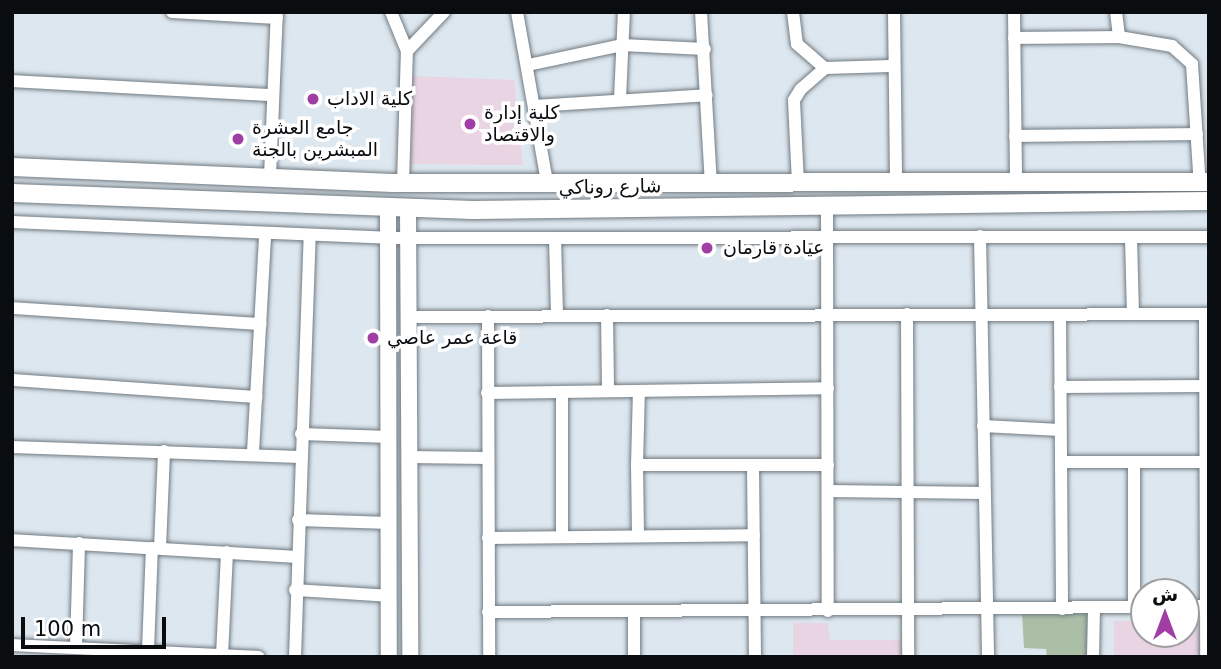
<!DOCTYPE html>
<html>
<head>
<meta charset="utf-8">
<style>
	body { margin:0 }
	#map { position:relative; width:1221px; height:669px; overflow:hidden; background:#dde7ef; font-family:"DejaVu Sans","Noto Naskh Arabic",sans-serif }
	div>[style] { position:absolute }
	.education>* { inset:0; background:#e9d4e3 }
	.green>* { inset:0; background:#abbfa7 }
	.roads { filter:drop-shadow(0 0 2px #717a81) drop-shadow(0 0 2px #717a81) }
	.minor>* { height:12px; margin:-6px; padding:0 6px; transform-origin:6px; border-radius:6px; background:#fff }
	.secondary>* { height:16px; margin:-8px; padding:0 8px; transform-origin:8px; border-radius:8px; background:#fff }
	.primary>* { height:18px; margin:-9px; padding:0 9px; transform-origin:9px; border-radius:9px; background:#fff }
	.dots>* { width:19px; height:19px; translate:-50% -50%; box-sizing:border-box; border:4px solid #fff; border-radius:50% }
	span { translate:-50% -50%; white-space:nowrap; text-align:center; line-height:1.15; -webkit-text-stroke:7px #fff; paint-order:stroke }
	.poi-label { font-size:19px; color:#0a0d10 }
	.left { translate:0 -50%; text-align:left }
	.street-label { font-size:19px; color:#0a0d10 }
	.frame { position:absolute; inset:0; border:14px solid #0a0d10; pointer-events:none }
	.north { position:absolute; left:1130px; top:578px; width:70px; height:70px; box-sizing:border-box; background:#fff; border:2px solid #9d9e9f; border-radius:50%; rotate:0deg; font-size:19px; font-weight:700; line-height:28px; text-align:center; color:#0a0d10 }
	.north::after { content:''; display:block; margin:auto; width:24px; height:32px; background:#a13ea5; clip-path:polygon(50% 0,100% 100%,50% 72%,0 100%) }
	.scale { position:absolute; left:21px; top:617px; width:145px; height:32px; box-sizing:border-box; border:4px solid #0a0d10; border-top:0; padding-left:9px; font-size:21px; line-height:24px; white-space:nowrap; color:#0a0d10; -webkit-text-stroke:5px #fff; paint-order:stroke }
</style>
</head>
<body>
<div id="map">
	<div class="education">
		<div style="clip-path:polygon(412px 76px,514px 80px,523px 165px,411px 164px)"></div>
		<div style="clip-path:polygon(1114px 621px,1144px 621px,1144px 634px,1186px 634px,1186px 622px,1203px 622px,1203px 657px,1114px 657px)"></div>
		<div style="clip-path:polygon(793px 623px,828px 623px,830px 640px,903px 640px,903px 657px,793px 657px)"></div>
	</div>
	<div class="green">
		<div style="clip-path:polygon(1088px 612px,1088px 657px,1047px 657px,1046px 649px,1024px 648px,1022px 614px)"></div>
	</div>
	<div class="roads">
		<div class="minor">
			<div style="left:172px;top:12px;width:105px;rotate:3.3deg"></div>
			<div style="left:391px;top:12px;width:42px;rotate:67.7deg"></div>
			<div style="left:517px;top:12px;width:174px;rotate:80deg"></div>
			<div style="left:701px;top:12px;width:171px;rotate:86.7deg"></div>
			<div style="left:793px;top:12px;width:32px;rotate:83deg"></div>
			<div style="left:797px;top:44px;width:37px;rotate:41deg"></div>
			<div style="left:894px;top:12px;width:169px;rotate:89.3deg"></div>
			<div style="left:1014px;top:12px;width:171px;rotate:89.3deg"></div>
			<div style="left:1116px;top:12px;width:25px;rotate:83deg"></div>
			<div style="left:1119px;top:37px;width:54px;rotate:9.6deg"></div>
			<div style="left:1172px;top:46px;width:27px;rotate:42deg"></div>
			<div style="left:1192px;top:64px;width:109px;rotate:86.3deg"></div>
			<div style="left:1014px;top:38px;width:105px;rotate:-0.5deg"></div>
			<div style="left:528px;top:65px;width:96px;rotate:-12deg"></div>
			<div style="left:622px;top:45px;width:83px;rotate:2.8deg"></div>
			<div style="left:12px;top:81px;width:260px;rotate:3.1deg"></div>
			<div style="left:620px;top:99px;width:87px;rotate:-87.4deg"></div>
			<div style="left:534px;top:106px;width:173px;rotate:-3.6deg"></div>
			<div style="left:1015px;top:136px;width:182px;rotate:-0.6deg"></div>
			<div style="left:270px;top:176px;width:164px;rotate:-87.6deg"></div>
			<div style="left:403px;top:183px;width:132px;rotate:-88.3deg"></div>
			<div style="left:407px;top:51px;width:54px;rotate:-46.5deg"></div>
			<div style="left:798px;top:183px;width:83px;rotate:-92.8deg"></div>
			<div style="left:794px;top:100px;width:13px;rotate:-58deg"></div>
			<div style="left:801px;top:89px;width:32px;rotate:-41deg"></div>
			<div style="left:825px;top:68px;width:66px;rotate:-1.7deg"></div>
			<div style="left:827px;top:206px;width:405px;rotate:89.9deg"></div>
			<div style="left:12px;top:222px;width:376px;rotate:2.4deg"></div>
			<div style="left:388px;top:238px;width:821px;rotate:-0.07deg"></div>
			<div style="left:980px;top:236px;width:421px;rotate:88.9deg"></div>
			<div style="left:555px;top:238px;width:78px;rotate:88.5deg"></div>
			<div style="left:1131px;top:238px;width:76px;rotate:88.5deg"></div>
			<div style="left:12px;top:308px;width:249px;rotate:3.7deg"></div>
			<div style="left:907px;top:314px;width:343px;rotate:89.8deg"></div>
			<div style="left:607px;top:315px;width:76px;rotate:89.2deg"></div>
			<div style="left:1060px;top:315px;width:294px;rotate:89.6deg"></div>
			<div style="left:1205px;top:315px;width:342px;rotate:89.8deg"></div>
			<div style="left:488px;top:316px;width:341px;rotate:89.8deg"></div>
			<div style="left:408px;top:317px;width:801px;rotate:-0.21deg"></div>
			<div style="left:12px;top:380px;width:245px;rotate:4deg"></div>
			<div style="left:1060px;top:387px;width:145px;rotate:-0.4deg"></div>
			<div style="left:562px;top:392px;width:144px;rotate:90deg"></div>
			<div style="left:487px;top:393px;width:341px;rotate:-0.8deg"></div>
			<div style="left:983px;top:426px;width:77px;rotate:3deg"></div>
			<div style="left:301px;top:434px;width:88px;rotate:2deg"></div>
			<div style="left:12px;top:447px;width:288px;rotate:2deg"></div>
			<div style="left:253px;top:452px;width:218px;rotate:-86.8deg"></div>
			<div style="left:408px;top:457px;width:79px;rotate:0.7deg"></div>
			<div style="left:1061px;top:462px;width:145px"></div>
			<div style="left:1134px;top:462px;width:145px;rotate:90deg"></div>
			<div style="left:637px;top:465px;width:74px;rotate:-88.5deg"></div>
			<div style="left:753px;top:465px;width:192px;rotate:89.4deg"></div>
			<div style="left:828px;top:491px;width:156px;rotate:0.7deg"></div>
			<div style="left:298px;top:520px;width:92px;rotate:1.9deg"></div>
			<div style="left:638px;top:535px;width:70px;rotate:-90.8deg"></div>
			<div style="left:637px;top:465px;width:191px"></div>
			<div style="left:488px;top:538px;width:266px;rotate:-0.6deg"></div>
			<div style="left:12px;top:540px;width:284px;rotate:3.4deg"></div>
			<div style="left:160px;top:548px;width:97px;rotate:-87.6deg"></div>
			<div style="left:295px;top:590px;width:95px;rotate:3.6deg"></div>
			<div style="left:1186px;top:606px;width:23px"></div>
			<div style="left:634px;top:611px;width:46px;rotate:90deg"></div>
			<div style="left:488px;top:612px;width:656px;rotate:-0.44deg"></div>
			<div style="left:12px;top:645px;width:247px;rotate:2.8deg"></div>
			<div style="left:76px;top:646px;width:103px;rotate:-88.3deg"></div>
			<div style="left:148px;top:650px;width:102px;rotate:-87.8deg"></div>
			<div style="left:222px;top:655px;width:103px;rotate:-87.2deg"></div>
			<div style="left:295px;top:657px;width:421px;rotate:-88deg"></div>
			<div style="left:1093px;top:657px;width:49px;rotate:-88.8deg"></div>
		</div>
		<div class="secondary">
			<div style="left:388px;top:207px;width:450px;rotate:89.9deg"></div>
			<div style="left:408px;top:207px;width:450px;rotate:89.7deg"></div>
		</div>
		<div class="primary">
			<div style="left:12px;top:167px;width:381px;rotate:2.4deg"></div>
			<div style="left:393px;top:183px;width:816px;rotate:-0.07deg"></div>
			<div style="left:12px;top:193px;width:461px;rotate:2.1deg"></div>
			<div style="left:473px;top:210px;width:736px;rotate:-0.7deg"></div>
		</div>
	</div>
	<div class="dots">
		<div style="left:313px;top:99px;background:#a13ea5"></div>
		<div style="left:470px;top:124px;background:#a13ea5"></div>
		<div style="left:238px;top:139px;background:#a13ea5"></div>
		<div style="left:707px;top:248px;background:#a13ea5"></div>
		<div style="left:373px;top:338px;background:#a13ea5"></div>
	</div>
	<div class="poi-label">
		<span class="left" style="left:327px;top:99px">كلية الاداب</span>
		<span class="left" style="left:484px;top:124px">كلية إدارة<br>والاقتصاد</span>
		<span class="left" style="left:252px;top:139px">جامع العشرة<br>المبشرين بالجنة</span>
		<span class="left" style="left:723px;top:248px">عيادة قارمان</span>
		<span class="left" style="left:387px;top:338px">قاعة عمر عاصي</span>
	</div>
	<div class="street-label">
		<span style="left:610px;top:187px;rotate:-1deg">شارع روناكي</span>
	</div>
	<div class="frame"></div>
	<div class="north">ش</div>
	<div class="scale">100 m</div>
</div>
</body>
</html>
